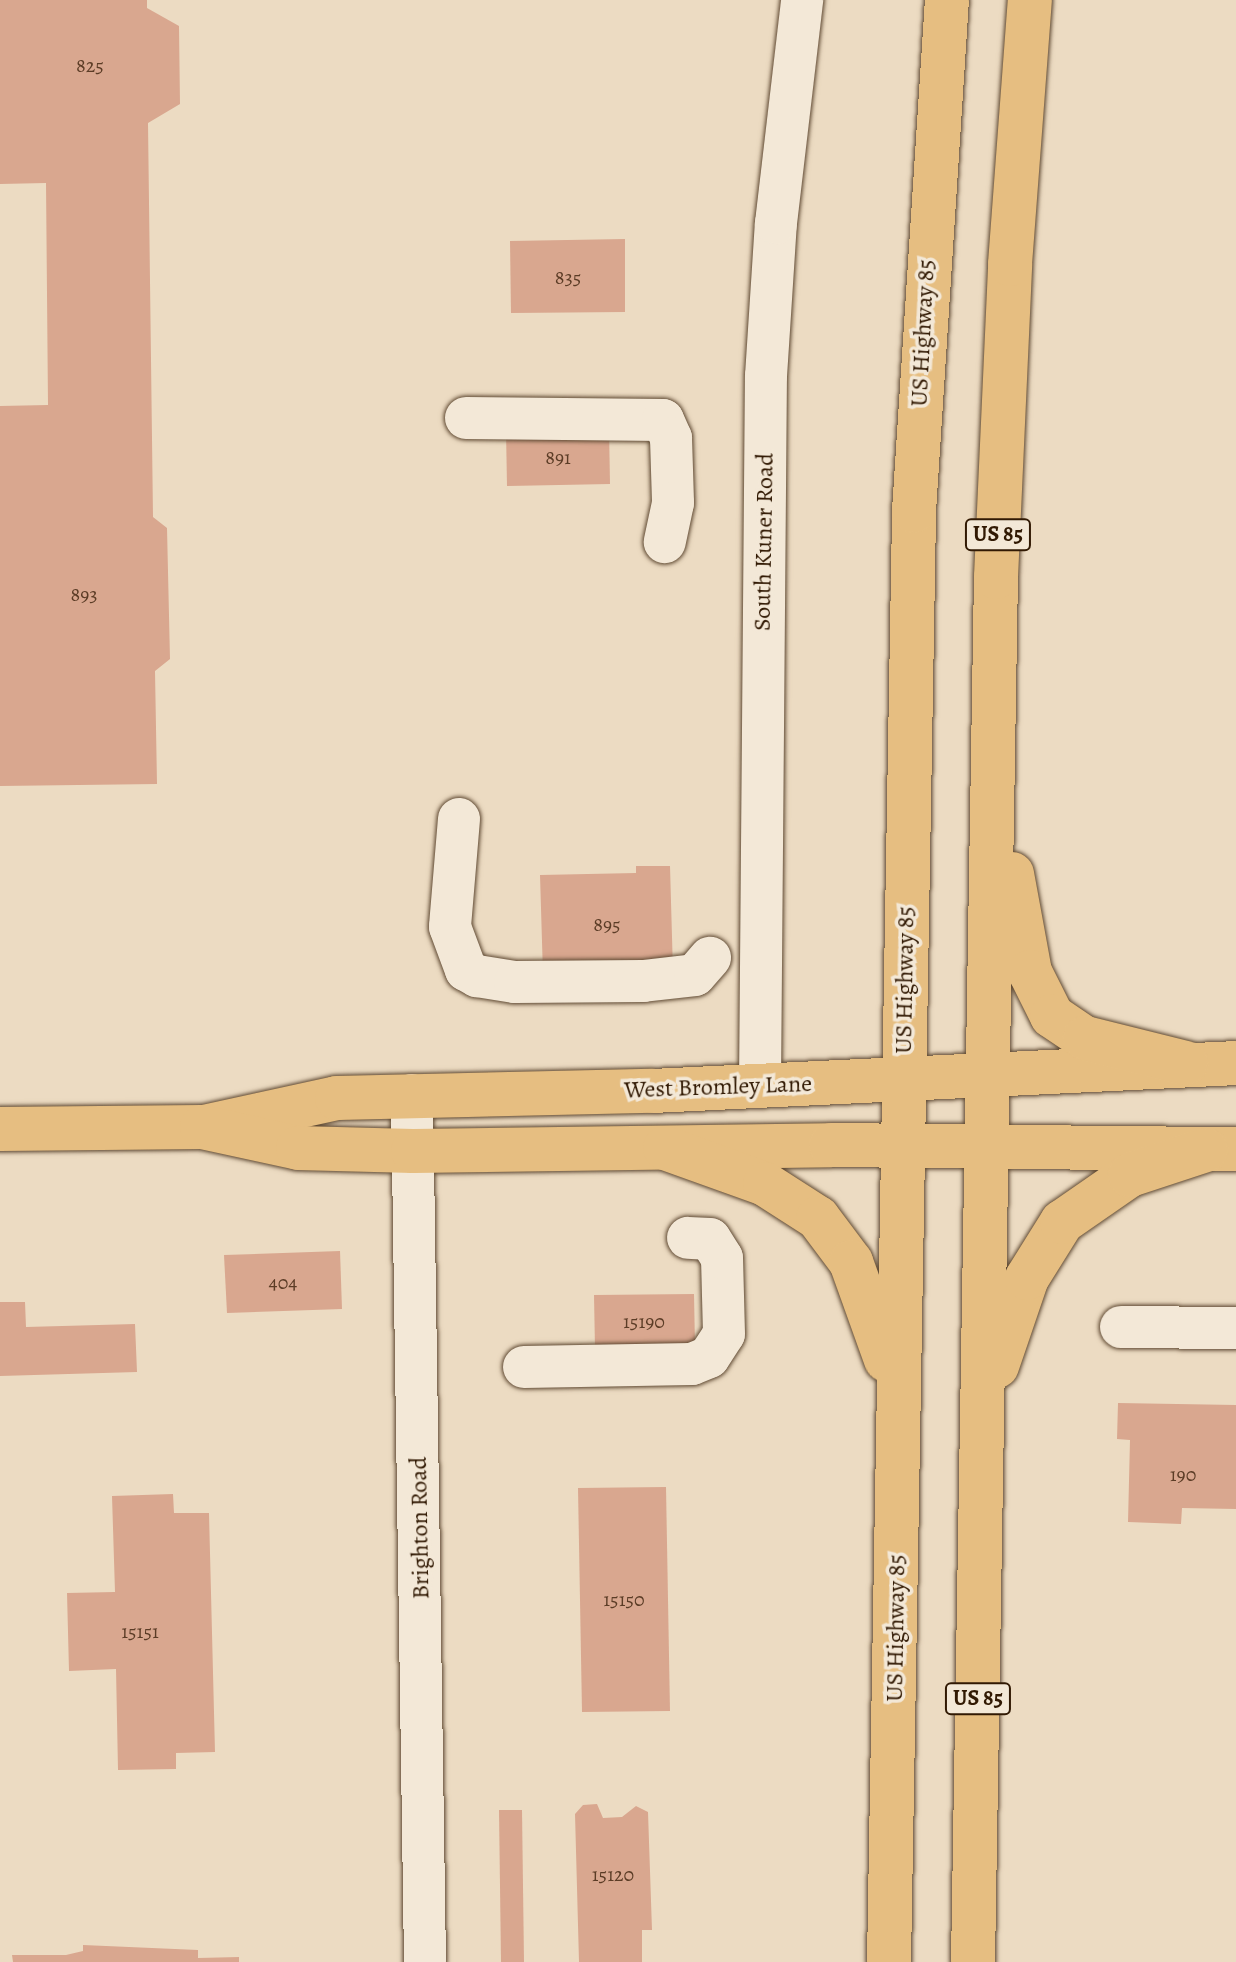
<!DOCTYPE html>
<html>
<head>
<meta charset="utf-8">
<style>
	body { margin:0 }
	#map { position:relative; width:1236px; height:1962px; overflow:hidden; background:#ecdbc2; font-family:Alegreya,serif }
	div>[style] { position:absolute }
	.building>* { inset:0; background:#d9a78f }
	.roads { filter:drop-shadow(0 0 2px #604a33) drop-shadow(0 0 2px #604a33) }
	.minor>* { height:42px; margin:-21px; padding:0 21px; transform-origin:21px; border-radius:21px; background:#f3e8d7 }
	.major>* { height:44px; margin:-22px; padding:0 22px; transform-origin:22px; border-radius:22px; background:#e6be81 }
	.highway>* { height:44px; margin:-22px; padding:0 22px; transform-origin:22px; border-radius:22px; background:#e6be81 }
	span { translate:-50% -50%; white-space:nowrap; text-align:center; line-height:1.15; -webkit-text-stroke:7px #f3e8d7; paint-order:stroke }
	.number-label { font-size:20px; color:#5b3c26 }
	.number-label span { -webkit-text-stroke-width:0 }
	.shield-label span { padding:2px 6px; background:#f3e8d7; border:2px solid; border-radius:6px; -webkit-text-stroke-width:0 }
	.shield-label { font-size:22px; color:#311903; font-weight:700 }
	.street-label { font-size:24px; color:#311903 }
</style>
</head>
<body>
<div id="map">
	<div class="building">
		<div style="clip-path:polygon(0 0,147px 0,147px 8px,179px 26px,180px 104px,148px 123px,153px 517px,167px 528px,170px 659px,155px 671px,157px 784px,0 786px,0 406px,48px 405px,46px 183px,0 184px)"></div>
		<div style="clip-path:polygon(625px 239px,625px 312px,511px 313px,510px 241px)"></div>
		<div style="clip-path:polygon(609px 428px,610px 484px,507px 486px,506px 430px)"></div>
		<div style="clip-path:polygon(636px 866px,670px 866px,673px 972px,543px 975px,540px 875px,636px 873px)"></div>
		<div style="clip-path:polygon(340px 1251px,342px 1309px,227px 1313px,224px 1255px)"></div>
		<div style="clip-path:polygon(694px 1294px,695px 1347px,595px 1349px,594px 1295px)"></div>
		<div style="clip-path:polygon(0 1302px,25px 1302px,26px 1327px,135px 1324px,137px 1372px,0 1376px)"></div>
		<div style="clip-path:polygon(1118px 1403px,1236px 1405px,1236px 1509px,1182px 1508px,1181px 1524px,1128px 1522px,1130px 1440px,1117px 1439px)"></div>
		<div style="clip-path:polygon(666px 1487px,670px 1711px,582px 1712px,578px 1488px)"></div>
		<div style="clip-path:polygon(173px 1494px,174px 1513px,209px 1513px,215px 1752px,176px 1753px,176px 1769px,118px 1770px,116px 1669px,69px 1671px,67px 1593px,115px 1592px,112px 1496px)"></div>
		<div style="clip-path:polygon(597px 1804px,603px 1818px,622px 1817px,636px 1806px,648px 1812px,652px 1930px,642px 1930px,642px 1962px,579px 1962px,575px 1814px,583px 1805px)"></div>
		<div style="clip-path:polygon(499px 1810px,522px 1810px,524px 1962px,501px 1962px)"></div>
		<div style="clip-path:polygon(83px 1945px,198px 1950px,198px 1958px,239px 1957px,239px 1962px,13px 1962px,12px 1955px,66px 1955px,83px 1951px)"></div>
	</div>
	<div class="roads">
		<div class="minor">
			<div style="left:466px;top:418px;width:197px;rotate:0.6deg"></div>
			<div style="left:663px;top:420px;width:20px;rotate:66deg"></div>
			<div style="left:671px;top:438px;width:65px;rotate:88.2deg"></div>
			<div style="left:673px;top:503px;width:40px;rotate:102deg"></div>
			<div style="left:459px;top:819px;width:108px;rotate:94.8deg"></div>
			<div style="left:450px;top:927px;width:46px;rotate:69.6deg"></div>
			<div style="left:466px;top:970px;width:13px;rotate:29deg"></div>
			<div style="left:477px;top:976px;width:38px;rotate:9deg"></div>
			<div style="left:515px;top:982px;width:128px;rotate:-0.4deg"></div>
			<div style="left:643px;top:981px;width:52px;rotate:-6.6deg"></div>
			<div style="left:695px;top:975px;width:23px;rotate:-49deg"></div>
			<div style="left:760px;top:1086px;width:710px;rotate:-89.52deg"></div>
			<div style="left:766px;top:376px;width:153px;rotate:-86.3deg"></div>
			<div style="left:776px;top:223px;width:225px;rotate:-83.3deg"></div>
			<div style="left:412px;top:1095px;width:867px;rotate:89.14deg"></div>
			<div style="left:1121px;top:1327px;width:115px;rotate:0.5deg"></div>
			<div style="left:524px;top:1367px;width:168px;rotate:-1deg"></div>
			<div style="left:692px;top:1364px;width:18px;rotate:-22deg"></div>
			<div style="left:709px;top:1357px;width:27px;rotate:-57deg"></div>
			<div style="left:724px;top:1334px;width:76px;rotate:-91.5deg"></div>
			<div style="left:722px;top:1258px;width:22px;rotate:-122deg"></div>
			<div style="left:710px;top:1239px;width:22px;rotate:-177deg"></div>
		</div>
		<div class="major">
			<div style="left:204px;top:1127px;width:136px;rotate:-12.3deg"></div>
			<div style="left:337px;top:1098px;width:315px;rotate:-1.3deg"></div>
			<div style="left:652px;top:1091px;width:585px;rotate:-2.74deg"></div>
			<div style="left:0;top:1129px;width:202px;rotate:-0.6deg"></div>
			<div style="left:202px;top:1127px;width:98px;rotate:12.3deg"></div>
			<div style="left:298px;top:1148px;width:115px;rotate:1.5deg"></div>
			<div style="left:413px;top:1151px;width:418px;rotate:-0.8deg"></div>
			<div style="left:831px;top:1145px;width:405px;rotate:0.6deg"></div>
		</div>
		<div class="highway">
			<div style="left:1012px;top:874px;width:100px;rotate:79.6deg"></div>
			<div style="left:1030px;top:972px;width:49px;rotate:63.4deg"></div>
			<div style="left:1052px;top:1016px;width:40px;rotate:34deg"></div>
			<div style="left:1085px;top:1038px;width:104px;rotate:13.9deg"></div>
			<div style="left:665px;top:1148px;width:106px;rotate:19.8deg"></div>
			<div style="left:765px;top:1184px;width:63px;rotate:32.7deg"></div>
			<div style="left:818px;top:1218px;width:55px;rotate:53.1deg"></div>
			<div style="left:851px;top:1262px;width:104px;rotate:70.3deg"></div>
			<div style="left:997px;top:1366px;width:93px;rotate:-71.2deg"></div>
			<div style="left:1027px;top:1278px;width:66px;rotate:-58deg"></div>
			<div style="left:1062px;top:1222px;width:83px;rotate:-34.7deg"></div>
			<div style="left:1130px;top:1175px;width:80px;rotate:-18.2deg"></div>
			<div style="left:889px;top:1962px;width:1451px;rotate:-89.01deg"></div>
			<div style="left:914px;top:511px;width:512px;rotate:-86.31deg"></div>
			<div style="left:973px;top:1962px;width:1385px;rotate:-89.05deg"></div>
			<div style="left:996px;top:577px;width:313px;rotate:-87.4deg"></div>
			<div style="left:1010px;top:264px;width:265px;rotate:-85.7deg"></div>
		</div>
	</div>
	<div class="number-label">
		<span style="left:90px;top:65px">825</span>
		<span style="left:568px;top:277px">835</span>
		<span style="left:558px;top:457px">891</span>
		<span style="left:84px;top:594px">893</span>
		<span style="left:607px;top:924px">895</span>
		<span style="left:283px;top:1282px">404</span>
		<span style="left:644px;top:1321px">15190</span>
		<span style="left:1183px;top:1474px">190</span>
		<span style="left:624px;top:1599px">15150</span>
		<span style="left:140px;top:1631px">15151</span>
		<span style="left:613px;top:1874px">15120</span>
	</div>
	<div class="shield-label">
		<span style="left:998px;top:535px">US 85</span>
		<span style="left:978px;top:1699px">US 85</span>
	</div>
	<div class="street-label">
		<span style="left:923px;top:333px;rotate:-87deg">US Highway 85</span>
		<span style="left:764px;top:542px;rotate:-89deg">South Kuner Road</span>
		<span style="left:905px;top:980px;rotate:-89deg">US Highway 85</span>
		<span style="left:718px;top:1087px;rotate:-2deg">West Bromley Lane</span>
		<span style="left:420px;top:1528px;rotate:-91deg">Brighton Road</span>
		<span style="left:896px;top:1628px;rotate:-89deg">US Highway 85</span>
	</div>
</div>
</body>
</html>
